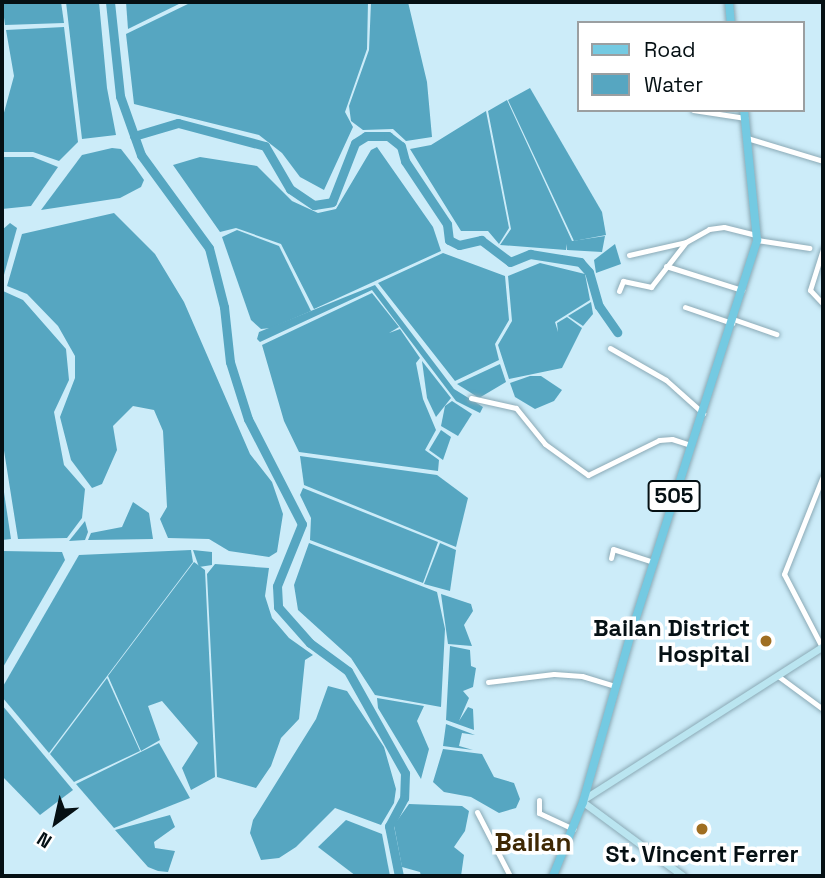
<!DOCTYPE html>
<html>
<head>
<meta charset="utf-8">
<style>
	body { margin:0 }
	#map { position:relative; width:825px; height:878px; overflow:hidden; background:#ccecf9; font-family:"Space Grotesk",sans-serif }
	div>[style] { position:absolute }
	.water>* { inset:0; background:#56a6c1 }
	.river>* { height:9px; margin:-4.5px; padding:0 4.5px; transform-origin:4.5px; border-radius:4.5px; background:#56a6c1 }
	.roads { filter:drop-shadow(0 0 2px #8baab6) drop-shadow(0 0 2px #8baab6) }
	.street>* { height:5px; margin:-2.5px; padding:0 2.5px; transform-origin:2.5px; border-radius:2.5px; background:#fff }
	.secondary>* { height:7px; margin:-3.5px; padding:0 3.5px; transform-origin:3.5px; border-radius:3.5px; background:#bae5f0 }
	.primary>* { height:8px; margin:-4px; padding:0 4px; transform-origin:4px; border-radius:4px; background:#74cae2 }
	.dots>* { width:19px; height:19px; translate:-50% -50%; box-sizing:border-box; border:4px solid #fff; border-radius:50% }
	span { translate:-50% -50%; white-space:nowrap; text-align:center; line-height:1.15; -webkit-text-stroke:7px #fff; paint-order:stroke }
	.shield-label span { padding:2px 5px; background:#fff; border:2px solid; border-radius:5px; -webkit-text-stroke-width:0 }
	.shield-label { font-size:21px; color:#051014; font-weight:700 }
	.poi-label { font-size:23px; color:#051014; font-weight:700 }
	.right { translate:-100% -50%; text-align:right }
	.quarter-label { font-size:26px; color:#3f2803; font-weight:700 }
	.frame { position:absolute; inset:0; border:4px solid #051014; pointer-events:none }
	.legend { position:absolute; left:577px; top:21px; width:228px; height:91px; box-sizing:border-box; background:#fff; border:2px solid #9b9fa1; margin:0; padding:9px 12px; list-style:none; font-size:21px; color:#051014 }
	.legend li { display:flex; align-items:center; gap:14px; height:35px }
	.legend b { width:35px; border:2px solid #9b9fa1 }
	.north { position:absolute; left:21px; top:787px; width:70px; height:70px; -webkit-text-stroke:5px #fff; paint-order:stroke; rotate:213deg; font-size:19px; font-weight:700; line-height:28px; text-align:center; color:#051014 }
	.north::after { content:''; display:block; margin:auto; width:24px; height:32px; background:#051014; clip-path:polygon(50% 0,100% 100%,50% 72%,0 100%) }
</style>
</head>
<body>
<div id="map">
	<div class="water">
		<div style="clip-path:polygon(2px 2px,61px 2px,64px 23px,5px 25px)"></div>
		<div style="clip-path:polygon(66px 2px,99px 2px,107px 88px,116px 135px,82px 139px)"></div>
		<div style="clip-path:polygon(126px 2px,183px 2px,128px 29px)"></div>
		<div style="clip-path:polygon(192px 2px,368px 2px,367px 49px,345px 112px,353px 127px,324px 190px,300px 177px,282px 153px,259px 135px,134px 104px,126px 34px)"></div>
		<div style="clip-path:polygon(371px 2px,408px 2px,427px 82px,432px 137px,406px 141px,393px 129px,363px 130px,351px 121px,349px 106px,369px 50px)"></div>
		<div style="clip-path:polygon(64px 27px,78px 142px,59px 161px,33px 152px,2px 152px,2px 120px,14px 76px,6px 30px)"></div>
		<div style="clip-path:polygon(530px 88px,602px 212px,606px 235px,574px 241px,508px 100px)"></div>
		<div style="clip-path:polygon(507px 100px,572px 241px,605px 236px,602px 252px,567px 250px,567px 244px,566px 250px,500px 245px,511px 229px,488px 111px)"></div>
		<div style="clip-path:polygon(486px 111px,509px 228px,499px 244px,488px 231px,461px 231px,410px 149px,431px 145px)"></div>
		<div style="clip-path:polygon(377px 147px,433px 227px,441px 251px,314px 309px,281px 244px,236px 228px,220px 232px,173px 165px,200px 157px,257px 166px,292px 201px,318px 213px,336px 209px,371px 150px)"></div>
		<div style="clip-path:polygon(112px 148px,121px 149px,135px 167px,144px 180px,141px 187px,120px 198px,41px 210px,82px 155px)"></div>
		<div style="clip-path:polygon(2px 157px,33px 157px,58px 167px,31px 206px,2px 209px)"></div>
		<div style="clip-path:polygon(114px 213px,155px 254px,184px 302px,250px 454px,272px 482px,283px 514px,277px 552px,269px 557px,229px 551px,209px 539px,168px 538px,160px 519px,167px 507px,163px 431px,154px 410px,133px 406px,113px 426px,117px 450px,102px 484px,92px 488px,71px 460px,60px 417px,75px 378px,75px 356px,58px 326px,27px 294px,7px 286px,22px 234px)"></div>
		<div style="clip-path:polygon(10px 223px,17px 228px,2px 282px,2px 230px)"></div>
		<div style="clip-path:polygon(237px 230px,279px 246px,311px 311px,271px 328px,261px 329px,251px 320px,222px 237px)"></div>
		<div style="clip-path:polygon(615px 244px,621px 264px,596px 273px,594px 260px)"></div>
		<div style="clip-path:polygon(443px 253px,505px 276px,509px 320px,495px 344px,499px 360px,455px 381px,378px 283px)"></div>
		<div style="clip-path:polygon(540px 263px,585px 274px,590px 300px,555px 322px,558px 332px,557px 323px,567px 317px,582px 328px,562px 368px,509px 379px,498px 345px,512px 321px,508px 276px)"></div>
		<div style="clip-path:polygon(375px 285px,454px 389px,483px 407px,480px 413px,456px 401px,372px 290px,260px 342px,257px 339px,259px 332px)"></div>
		<div style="clip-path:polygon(3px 291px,23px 300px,66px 349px,69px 380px,54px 412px,64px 465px,85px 489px,82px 518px,67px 538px,18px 539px,2px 438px)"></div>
		<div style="clip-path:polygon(372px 293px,399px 327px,389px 333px,400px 329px,420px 358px,416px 363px,423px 399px,436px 430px,425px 450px,439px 460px,438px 471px,299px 452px,284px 421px,262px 345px)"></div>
		<div style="clip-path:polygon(591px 302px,593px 314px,583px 326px,568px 316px)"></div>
		<div style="clip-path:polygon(422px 361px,451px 398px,436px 417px,427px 398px)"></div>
		<div style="clip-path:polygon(500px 364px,506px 382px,479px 398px,457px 384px)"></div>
		<div style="clip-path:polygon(530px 376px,541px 376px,562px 390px,554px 401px,535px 409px,515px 397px,510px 383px)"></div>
		<div style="clip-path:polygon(452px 401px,472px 414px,458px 436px,441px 426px,445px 406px)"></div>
		<div style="clip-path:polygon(441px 430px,451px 437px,443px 460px,429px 450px)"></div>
		<div style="clip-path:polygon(300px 456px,437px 475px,468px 498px,456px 547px,304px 485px)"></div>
		<div style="clip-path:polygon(2px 479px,11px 539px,2px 540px)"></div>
		<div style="clip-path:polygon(303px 488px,438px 542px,423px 583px,310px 540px,311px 518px,300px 495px)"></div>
		<div style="clip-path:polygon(133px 502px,149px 513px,153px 539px,88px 540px,91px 533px,122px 527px)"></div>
		<div style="clip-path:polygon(85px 521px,88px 532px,85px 540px,69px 541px)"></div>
		<div style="clip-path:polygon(309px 543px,437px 592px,445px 629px,441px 707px,375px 695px,351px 658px,298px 610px,294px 585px)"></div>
		<div style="clip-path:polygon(440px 543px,456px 550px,450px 591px,424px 584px)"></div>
		<div style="clip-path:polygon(191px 550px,193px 562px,49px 753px,2px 697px,2px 688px,79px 555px)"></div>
		<div style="clip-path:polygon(193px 550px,212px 552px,212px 565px,199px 567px)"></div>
		<div style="clip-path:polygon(2px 551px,62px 552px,65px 560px,2px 669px)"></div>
		<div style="clip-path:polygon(194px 562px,205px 570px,215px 777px,191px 790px,182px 768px,198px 743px,162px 701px,148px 706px,160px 740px,141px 751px,108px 676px)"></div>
		<div style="clip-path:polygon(215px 564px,269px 568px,265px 596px,272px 618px,289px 638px,313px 655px,305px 660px,299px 719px,281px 738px,271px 766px,256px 788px,217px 777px,207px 574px)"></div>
		<div style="clip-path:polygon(441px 594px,471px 604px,473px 611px,464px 625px,472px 646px,448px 644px)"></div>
		<div style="clip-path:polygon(450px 646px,470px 650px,471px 666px,476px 668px,473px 687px,463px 691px,469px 698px,459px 721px,468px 707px,473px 709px,474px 730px,446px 720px)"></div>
		<div style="clip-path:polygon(107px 678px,140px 751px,74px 782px,50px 754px)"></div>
		<div style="clip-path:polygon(328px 686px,347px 691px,384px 747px,396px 789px,394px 803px,381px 825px,335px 808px,296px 847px,279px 858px,261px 860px,250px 833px,253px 820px,316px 719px)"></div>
		<div style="clip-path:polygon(377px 698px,424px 706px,417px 721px,429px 749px,421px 779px,378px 708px)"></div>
		<div style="clip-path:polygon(2px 705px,73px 790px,40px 815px,2px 776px)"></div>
		<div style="clip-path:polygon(446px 724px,475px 735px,462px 733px,459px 746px,473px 750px,443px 746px)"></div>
		<div style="clip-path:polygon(159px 743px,190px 798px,114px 828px,76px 784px)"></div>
		<div style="clip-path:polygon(443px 749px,482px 754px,494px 777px,514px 783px,520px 799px,516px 808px,499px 813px,471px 797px,444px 792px,433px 782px)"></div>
		<div style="clip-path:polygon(409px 804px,462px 806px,469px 811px,465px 831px,454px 847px,464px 855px,461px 876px,421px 876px,420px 872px,402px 867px,394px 825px)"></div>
		<div style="clip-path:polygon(170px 815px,175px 827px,154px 842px,155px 848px,175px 851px,168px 872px,158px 871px,148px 867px,115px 830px)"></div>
		<div style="clip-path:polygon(346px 820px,382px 834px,390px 876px,356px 876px,318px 847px)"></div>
	</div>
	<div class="river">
		<div style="left:110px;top:2px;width:95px;rotate:83.9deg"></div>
		<div style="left:120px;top:96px;width:63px;rotate:70.4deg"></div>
		<div style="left:141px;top:155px;width:115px;rotate:53.8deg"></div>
		<div style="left:209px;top:248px;width:61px;rotate:75.7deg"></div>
		<div style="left:224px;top:307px;width:55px;rotate:83.8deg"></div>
		<div style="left:230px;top:362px;width:60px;rotate:72.5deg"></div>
		<div style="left:248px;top:419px;width:118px;rotate:62.8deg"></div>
		<div style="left:302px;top:524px;width:67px;rotate:112deg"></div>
		<div style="left:277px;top:586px;width:21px;rotate:87deg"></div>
		<div style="left:278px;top:607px;width:48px;rotate:48.4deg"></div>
		<div style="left:310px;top:643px;width:47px;rotate:36.4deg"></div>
		<div style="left:348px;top:671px;width:117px;rotate:60.8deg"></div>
		<div style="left:405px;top:773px;width:25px;rotate:92deg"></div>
		<div style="left:404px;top:798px;width:32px;rotate:118deg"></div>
		<div style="left:389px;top:826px;width:51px;rotate:78.7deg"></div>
		<div style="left:134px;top:136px;width:46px;rotate:-16.5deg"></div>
		<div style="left:178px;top:123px;width:90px;rotate:14.8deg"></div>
		<div style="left:265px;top:146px;width:50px;rotate:59.8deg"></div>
		<div style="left:290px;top:189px;width:29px;rotate:34deg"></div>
		<div style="left:314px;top:205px;width:18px;rotate:-9deg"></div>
		<div style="left:332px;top:202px;width:63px;rotate:-68.7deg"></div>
		<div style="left:355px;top:143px;width:13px;rotate:-32deg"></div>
		<div style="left:366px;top:136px;width:22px"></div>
		<div style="left:388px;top:136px;width:16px;rotate:38deg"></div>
		<div style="left:401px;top:146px;width:16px;rotate:75deg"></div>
		<div style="left:405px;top:161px;width:76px;rotate:56.3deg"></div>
		<div style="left:447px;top:224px;width:16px;rotate:83deg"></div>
		<div style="left:449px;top:240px;width:11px;rotate:27deg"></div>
		<div style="left:459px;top:245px;width:23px;rotate:-13deg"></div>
		<div style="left:481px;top:240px;width:36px;rotate:37deg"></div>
		<div style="left:510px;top:262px;width:22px;rotate:-22deg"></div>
		<div style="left:530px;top:254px;width:51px;rotate:9.1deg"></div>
		<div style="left:580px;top:262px;width:13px;rotate:48deg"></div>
		<div style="left:589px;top:272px;width:35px;rotate:74deg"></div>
		<div style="left:599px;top:306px;width:32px;rotate:55deg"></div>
	</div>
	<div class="roads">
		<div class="street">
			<div style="left:693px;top:110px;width:53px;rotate:8.7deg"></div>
			<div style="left:747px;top:138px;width:79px;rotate:16.8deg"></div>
			<div style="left:757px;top:240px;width:53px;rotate:8.7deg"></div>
			<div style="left:823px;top:249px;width:43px;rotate:107.6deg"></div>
			<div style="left:810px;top:290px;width:19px;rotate:47deg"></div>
			<div style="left:629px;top:255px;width:58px;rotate:-12.8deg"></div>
			<div style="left:686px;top:242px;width:26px;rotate:-29deg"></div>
			<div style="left:709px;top:229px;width:15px;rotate:-8deg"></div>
			<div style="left:724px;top:227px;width:34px;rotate:14deg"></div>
			<div style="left:666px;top:266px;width:80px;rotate:17.5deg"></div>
			<div style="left:619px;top:291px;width:11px;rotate:-68deg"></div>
			<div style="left:623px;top:281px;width:29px;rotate:12deg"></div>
			<div style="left:651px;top:287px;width:57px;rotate:-52.1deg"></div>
			<div style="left:685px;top:307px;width:50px;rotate:18.8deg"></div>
			<div style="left:733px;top:319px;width:46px;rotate:19.2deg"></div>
			<div style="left:610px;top:348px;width:64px;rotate:29.7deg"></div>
			<div style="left:666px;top:380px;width:50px;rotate:41.7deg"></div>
			<div style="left:471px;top:398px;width:46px;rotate:12.5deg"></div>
			<div style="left:516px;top:408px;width:46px;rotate:51.1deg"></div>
			<div style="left:545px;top:444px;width:53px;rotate:35.8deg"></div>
			<div style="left:588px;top:475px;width:79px;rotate:-26.2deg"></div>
			<div style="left:659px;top:440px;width:13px;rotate:-4deg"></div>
			<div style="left:672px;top:439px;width:19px;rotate:18deg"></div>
			<div style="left:611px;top:558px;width:9px;rotate:-77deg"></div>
			<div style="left:613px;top:549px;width:42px;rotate:18deg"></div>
			<div style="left:822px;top:647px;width:82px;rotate:-117.5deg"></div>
			<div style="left:784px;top:574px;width:105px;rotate:-68.3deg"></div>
			<div style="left:778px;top:676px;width:56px;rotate:36.3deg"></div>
			<div style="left:488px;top:682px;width:66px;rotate:-6.9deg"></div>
			<div style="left:554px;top:674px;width:28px;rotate:4deg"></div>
			<div style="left:582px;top:676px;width:34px;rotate:17deg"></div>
			<div style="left:539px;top:800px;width:13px;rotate:90deg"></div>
			<div style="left:539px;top:813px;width:38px;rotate:25deg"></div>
			<div style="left:477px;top:812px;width:72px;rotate:62.7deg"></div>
		</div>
		<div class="secondary">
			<div style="left:584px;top:799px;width:284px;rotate:-32.6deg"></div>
			<div style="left:583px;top:802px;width:124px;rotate:36.5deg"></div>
		</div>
		<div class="primary">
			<div style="left:729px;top:2px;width:21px;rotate:85deg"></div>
			<div style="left:553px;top:876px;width:80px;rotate:-67.9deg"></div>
			<div style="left:583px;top:802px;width:182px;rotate:-74.1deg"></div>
			<div style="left:633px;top:627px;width:406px;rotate:-72.2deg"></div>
			<div style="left:757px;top:240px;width:131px;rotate:-95.7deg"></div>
		</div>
	</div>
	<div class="dots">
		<div style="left:766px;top:641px;background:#9f6e22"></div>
		<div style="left:702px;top:829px;background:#9f6e22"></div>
	</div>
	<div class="shield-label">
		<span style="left:674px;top:496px">505</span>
	</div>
	<div class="poi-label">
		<span class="right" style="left:750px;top:641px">Bailan District<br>Hospital</span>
		<span style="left:702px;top:854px">St. Vincent Ferrer</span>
	</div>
	<div class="quarter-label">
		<span style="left:533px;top:843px">Bailan</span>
	</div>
	<div class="frame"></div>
	<ul class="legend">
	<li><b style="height:9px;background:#74cae2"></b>Road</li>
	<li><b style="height:19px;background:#56a6c1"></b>Water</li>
	</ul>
	<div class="north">N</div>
</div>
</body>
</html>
